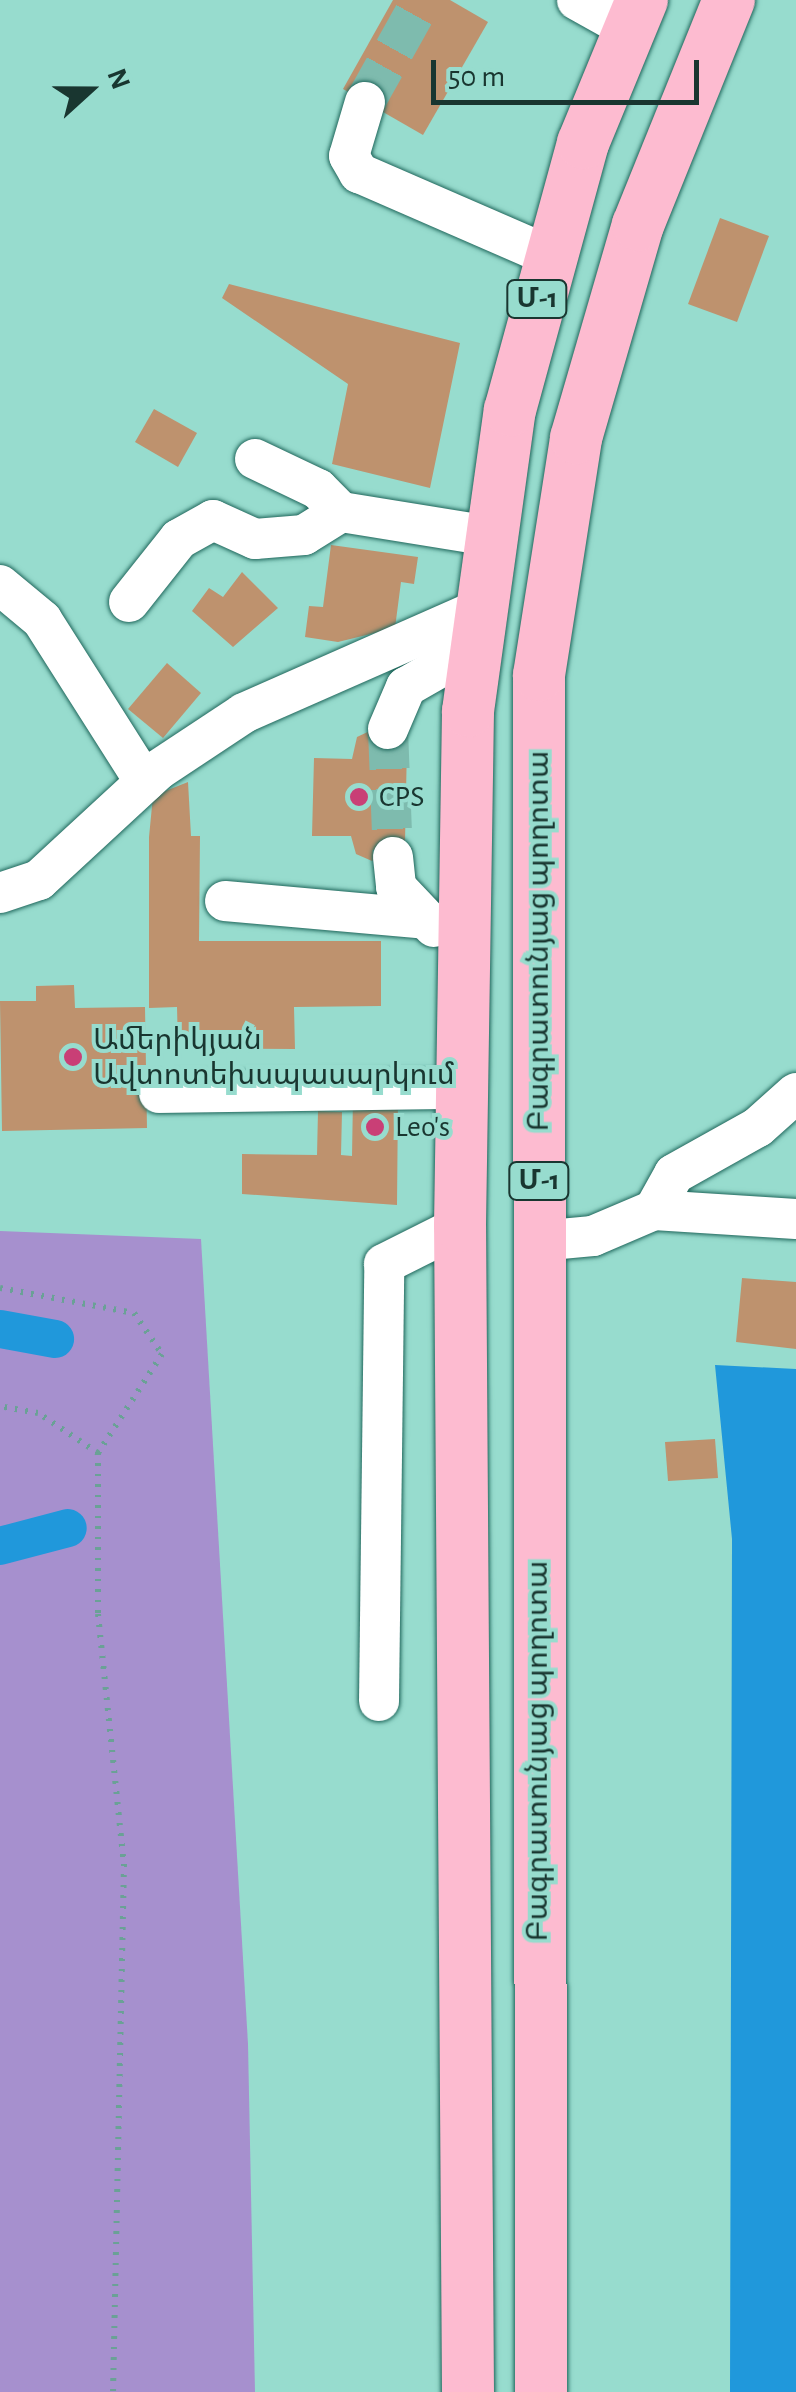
<!DOCTYPE html>
<html>
<head>
<meta charset="utf-8">
<style>
	body { margin:0 }
	#map { position:relative; width:796px; height:2392px; overflow:hidden; background:#97dcce; font-family:"Alegreya Sans","Noto Sans Armenian",sans-serif }
	div>[style] { position:absolute }
	.green>* { inset:0; background:#a690ce }
	.water>* { inset:0; background:#2098db }
	.canal>* { height:38px; margin:-19px; padding:0 19px; transform-origin:19px; border-radius:19px; background:#2098db }
	.building>* { inset:0; background:#be926e }
	.minor-tunnel>* { height:40px; margin-top:-20px; transform-origin:0; background:repeating-linear-gradient(90deg,#7ebbae 0 40px,transparent 0 60px) }
	.path>* { height:6px; margin-top:-3px; transform-origin:0; background:repeating-linear-gradient(90deg,#6aa196 0 2.5px,transparent 0 10.5px) }
	.roads { filter:drop-shadow(0 0 2px #20675c) drop-shadow(0 0 2px #20675c) }
	.minor>* { height:40px; margin:-20px; padding:0 20px; transform-origin:20px; border-radius:20px; background:#fff }
	.major>* { height:52px; margin:-26px; padding:0 26px; transform-origin:26px; border-radius:26px; background:#fdbbd0 }
	.dots>* { width:28px; height:28px; translate:-50% -50%; box-sizing:border-box; border:5px solid #97dcce; border-radius:50% }
	span { translate:-50% -50%; white-space:nowrap; text-align:center; line-height:1.15; -webkit-text-stroke:8px #97dcce; paint-order:stroke }
	.shield-label span { padding:2px 8px; background:#97dcce; border:2px solid; border-radius:8px; -webkit-text-stroke-width:0 }
	.shield-label { font-size:28px; color:#193630; font-weight:700 }
	.poi-label { font-size:30px; color:#193630 }
	.left { translate:0 -50%; text-align:left }
	.street-label { font-size:30px; color:#193630 }
	.north { position:absolute; left:40px; top:40px; width:100px; height:100px; -webkit-text-stroke:8px #97dcce; paint-order:stroke; rotate:69deg; font-size:28px; font-weight:700; line-height:40px; text-align:center; color:#193630 }
	.north::after { content:''; display:block; margin:auto; width:35px; height:45px; background:#193630; clip-path:polygon(50% 0,100% 100%,50% 72%,0 100%) }
	.scale { position:absolute; left:431px; top:60px; width:268px; height:45px; box-sizing:border-box; border:5px solid #193630; border-top:0; padding-left:12px; font-size:30px; line-height:35px; white-space:nowrap; color:#193630; -webkit-text-stroke:8px #97dcce; paint-order:stroke }
</style>
</head>
<body>
<div id="map">
	<div class="green">
		<div style="clip-path:polygon(0 1231px,201px 1239px,248px 2044px,255px 2392px,0 2392px)"></div>
	</div>
	<div class="water">
		<div style="clip-path:polygon(715px 1365px,796px 1369px,796px 2392px,730px 2392px,732px 1539px)"></div>
	</div>
	<div class="canal">
		<div style="left:0;top:1329px;width:56px;rotate:10.3deg"></div>
		<div style="left:0;top:1546px;width:70px;rotate:-14.8deg"></div>
	</div>
	<div class="building">
		<div style="clip-path:polygon(393px 0,450px 0,488px 22px,423px 135px,343px 89px)"></div>
		<div style="clip-path:polygon(720px 218px,769px 236px,737px 322px,688px 304px)"></div>
		<div style="clip-path:polygon(229px 284px,460px 343px,430px 488px,332px 464px,348px 384px,222px 298px)"></div>
		<div style="clip-path:polygon(154px 409px,197px 433px,178px 467px,135px 442px)"></div>
		<div style="clip-path:polygon(331px 545px,418px 557px,414px 584px,401px 582px,395px 628px,338px 642px,305px 637px,309px 606px,323px 607px)"></div>
		<div style="clip-path:polygon(242px 572px,278px 608px,233px 647px,192px 611px,209px 588px,223px 597px)"></div>
		<div style="clip-path:polygon(167px 663px,201px 693px,163px 738px,128px 709px)"></div>
		<div style="clip-path:polygon(376px 728px,407px 745px,405px 842px,372px 861px,356px 854px,351px 836px,312px 836px,314px 758px,352px 759px,357px 737px)"></div>
		<div style="clip-path:polygon(188px 782px,191px 836px,200px 836px,199px 941px,381px 941px,381px 1006px,294px 1007px,295px 1049px,178px 1048px,177px 1007px,149px 1008px,149px 837px,153px 796px)"></div>
		<div style="clip-path:polygon(74px 985px,75px 1008px,145px 1007px,147px 1128px,2px 1131px,0 1001px,36px 1001px,36px 986px)"></div>
		<div style="clip-path:polygon(353px 1097px,398px 1098px,397px 1205px,242px 1194px,242px 1154px,317px 1155px,318px 1111px,342px 1112px,341px 1155px,352px 1156px)"></div>
		<div style="clip-path:polygon(742px 1278px,796px 1282px,796px 1349px,736px 1342px)"></div>
		<div style="clip-path:polygon(715px 1439px,718px 1478px,668px 1481px,665px 1442px)"></div>
	</div>
	<div class="minor-tunnel">
		<div style="left:365px;top:102px;width:117px;rotate:-60.8deg"></div>
		<div style="left:388px;top:729px;width:128px;rotate:87.8deg"></div>
	</div>
	<div class="path">
		<div style="left:0;top:1288px;width:136px;rotate:10.6deg"></div>
		<div style="left:134px;top:1313px;width:50px;rotate:55.7deg"></div>
		<div style="left:162px;top:1354px;width:118px;rotate:122.9deg"></div>
		<div style="left:98px;top:1453px;width:72px;rotate:-146.3deg"></div>
		<div style="left:38px;top:1413px;width:39px;rotate:-170deg"></div>
		<div style="left:98px;top:1453px;width:161px;rotate:90deg"></div>
		<div style="left:98px;top:1614px;width:251px;rotate:84.1deg"></div>
		<div style="left:124px;top:1864px;width:528px;rotate:91.19deg"></div>
	</div>
	<div class="roads">
		<div class="minor">
			<div style="left:577px;top:0;width:60px;rotate:29.1deg"></div>
			<div style="left:365px;top:102px;width:56px;rotate:106.5deg"></div>
			<div style="left:349px;top:156px;width:20px;rotate:60deg"></div>
			<div style="left:359px;top:173px;width:206px;rotate:23.5deg"></div>
			<div style="left:255px;top:459px;width:70px;rotate:25.5deg"></div>
			<div style="left:318px;top:489px;width:33px;rotate:45deg"></div>
			<div style="left:0;top:585px;width:55px;rotate:39.8deg"></div>
			<div style="left:42px;top:620px;width:192px;rotate:57.6deg"></div>
			<div style="left:129px;top:602px;width:80px;rotate:-51.6deg"></div>
			<div style="left:179px;top:539px;width:39px;rotate:-29deg"></div>
			<div style="left:213px;top:520px;width:46px;rotate:24.3deg"></div>
			<div style="left:255px;top:539px;width:49px;rotate:-4.7deg"></div>
			<div style="left:304px;top:535px;width:44px;rotate:-31.9deg"></div>
			<div style="left:341px;top:512px;width:151px;rotate:9.2deg"></div>
			<div style="left:388px;top:729px;width:46px;rotate:-66.8deg"></div>
			<div style="left:406px;top:687px;width:78px;rotate:-29.8deg"></div>
			<div style="left:393px;top:857px;width:30px;rotate:84deg"></div>
			<div style="left:396px;top:887px;width:55px;rotate:46.5deg"></div>
			<div style="left:0;top:893px;width:41px;rotate:-18.4deg"></div>
			<div style="left:39px;top:880px;width:162px;rotate:-42.7deg"></div>
			<div style="left:158px;top:770px;width:103px;rotate:-33.5deg"></div>
			<div style="left:244px;top:713px;width:256px;rotate:-23.8deg"></div>
			<div style="left:225px;top:901px;width:193px;rotate:5.1deg"></div>
			<div style="left:159px;top:1093px;width:301px;rotate:-0.8deg"></div>
			<div style="left:654px;top:1210px;width:142px;rotate:3.6deg"></div>
			<div style="left:539px;top:1241px;width:54px;rotate:-5.3deg"></div>
			<div style="left:593px;top:1236px;width:66px;rotate:-23.1deg"></div>
			<div style="left:654px;top:1210px;width:41px;rotate:-60.9deg"></div>
			<div style="left:674px;top:1174px;width:96px;rotate:-29.2deg"></div>
			<div style="left:758px;top:1127px;width:51px;rotate:-41.8deg"></div>
			<div style="left:379px;top:1701px;width:437px;rotate:-89.3deg"></div>
			<div style="left:384px;top:1264px;width:85px;rotate:-26.6deg"></div>
		</div>
		<div class="major">
			<div style="left:468px;top:2392px;width:1166px;rotate:-90.39deg"></div>
			<div style="left:460px;top:1226px;width:515px;rotate:-89.11deg"></div>
			<div style="left:468px;top:711px;width:304px;rotate:-82.1deg"></div>
			<div style="left:510px;top:410px;width:277px;rotate:-74.7deg"></div>
			<div style="left:583px;top:143px;width:155px;rotate:-67.6deg"></div>
			<div style="left:541px;top:2392px;width:1717px;rotate:-90.07deg"></div>
			<div style="left:539px;top:675px;width:240px;rotate:-81.1deg"></div>
			<div style="left:576px;top:438px;width:222px;rotate:-73.8deg"></div>
			<div style="left:638px;top:225px;width:243px;rotate:-68deg"></div>
		</div>
	</div>
	<div class="dots">
		<div style="left:359px;top:797px;background:#c93f76"></div>
		<div style="left:73px;top:1057px;background:#c93f76"></div>
		<div style="left:375px;top:1127px;background:#c93f76"></div>
	</div>
	<div class="shield-label">
		<span style="left:537px;top:299px">Մ-1</span>
		<span style="left:539px;top:1181px">Մ-1</span>
	</div>
	<div class="poi-label">
		<span class="left" style="left:379px;top:797px">CPS</span>
		<span class="left" style="left:93px;top:1057px">Ամերիկյան<br>Ավտոտեխսպասարկում</span>
		<span class="left" style="left:395px;top:1127px">Leo's</span>
	</div>
	<div class="street-label">
		<span style="left:539px;top:941px;rotate:-90deg">Բագրատունյաց պողոտա</span>
		<span style="left:538px;top:1751px;rotate:-90deg">Բագրատունյաց պողոտա</span>
	</div>
	<div class="north">N</div>
	<div class="scale">50 m</div>
</div>
</body>
</html>
